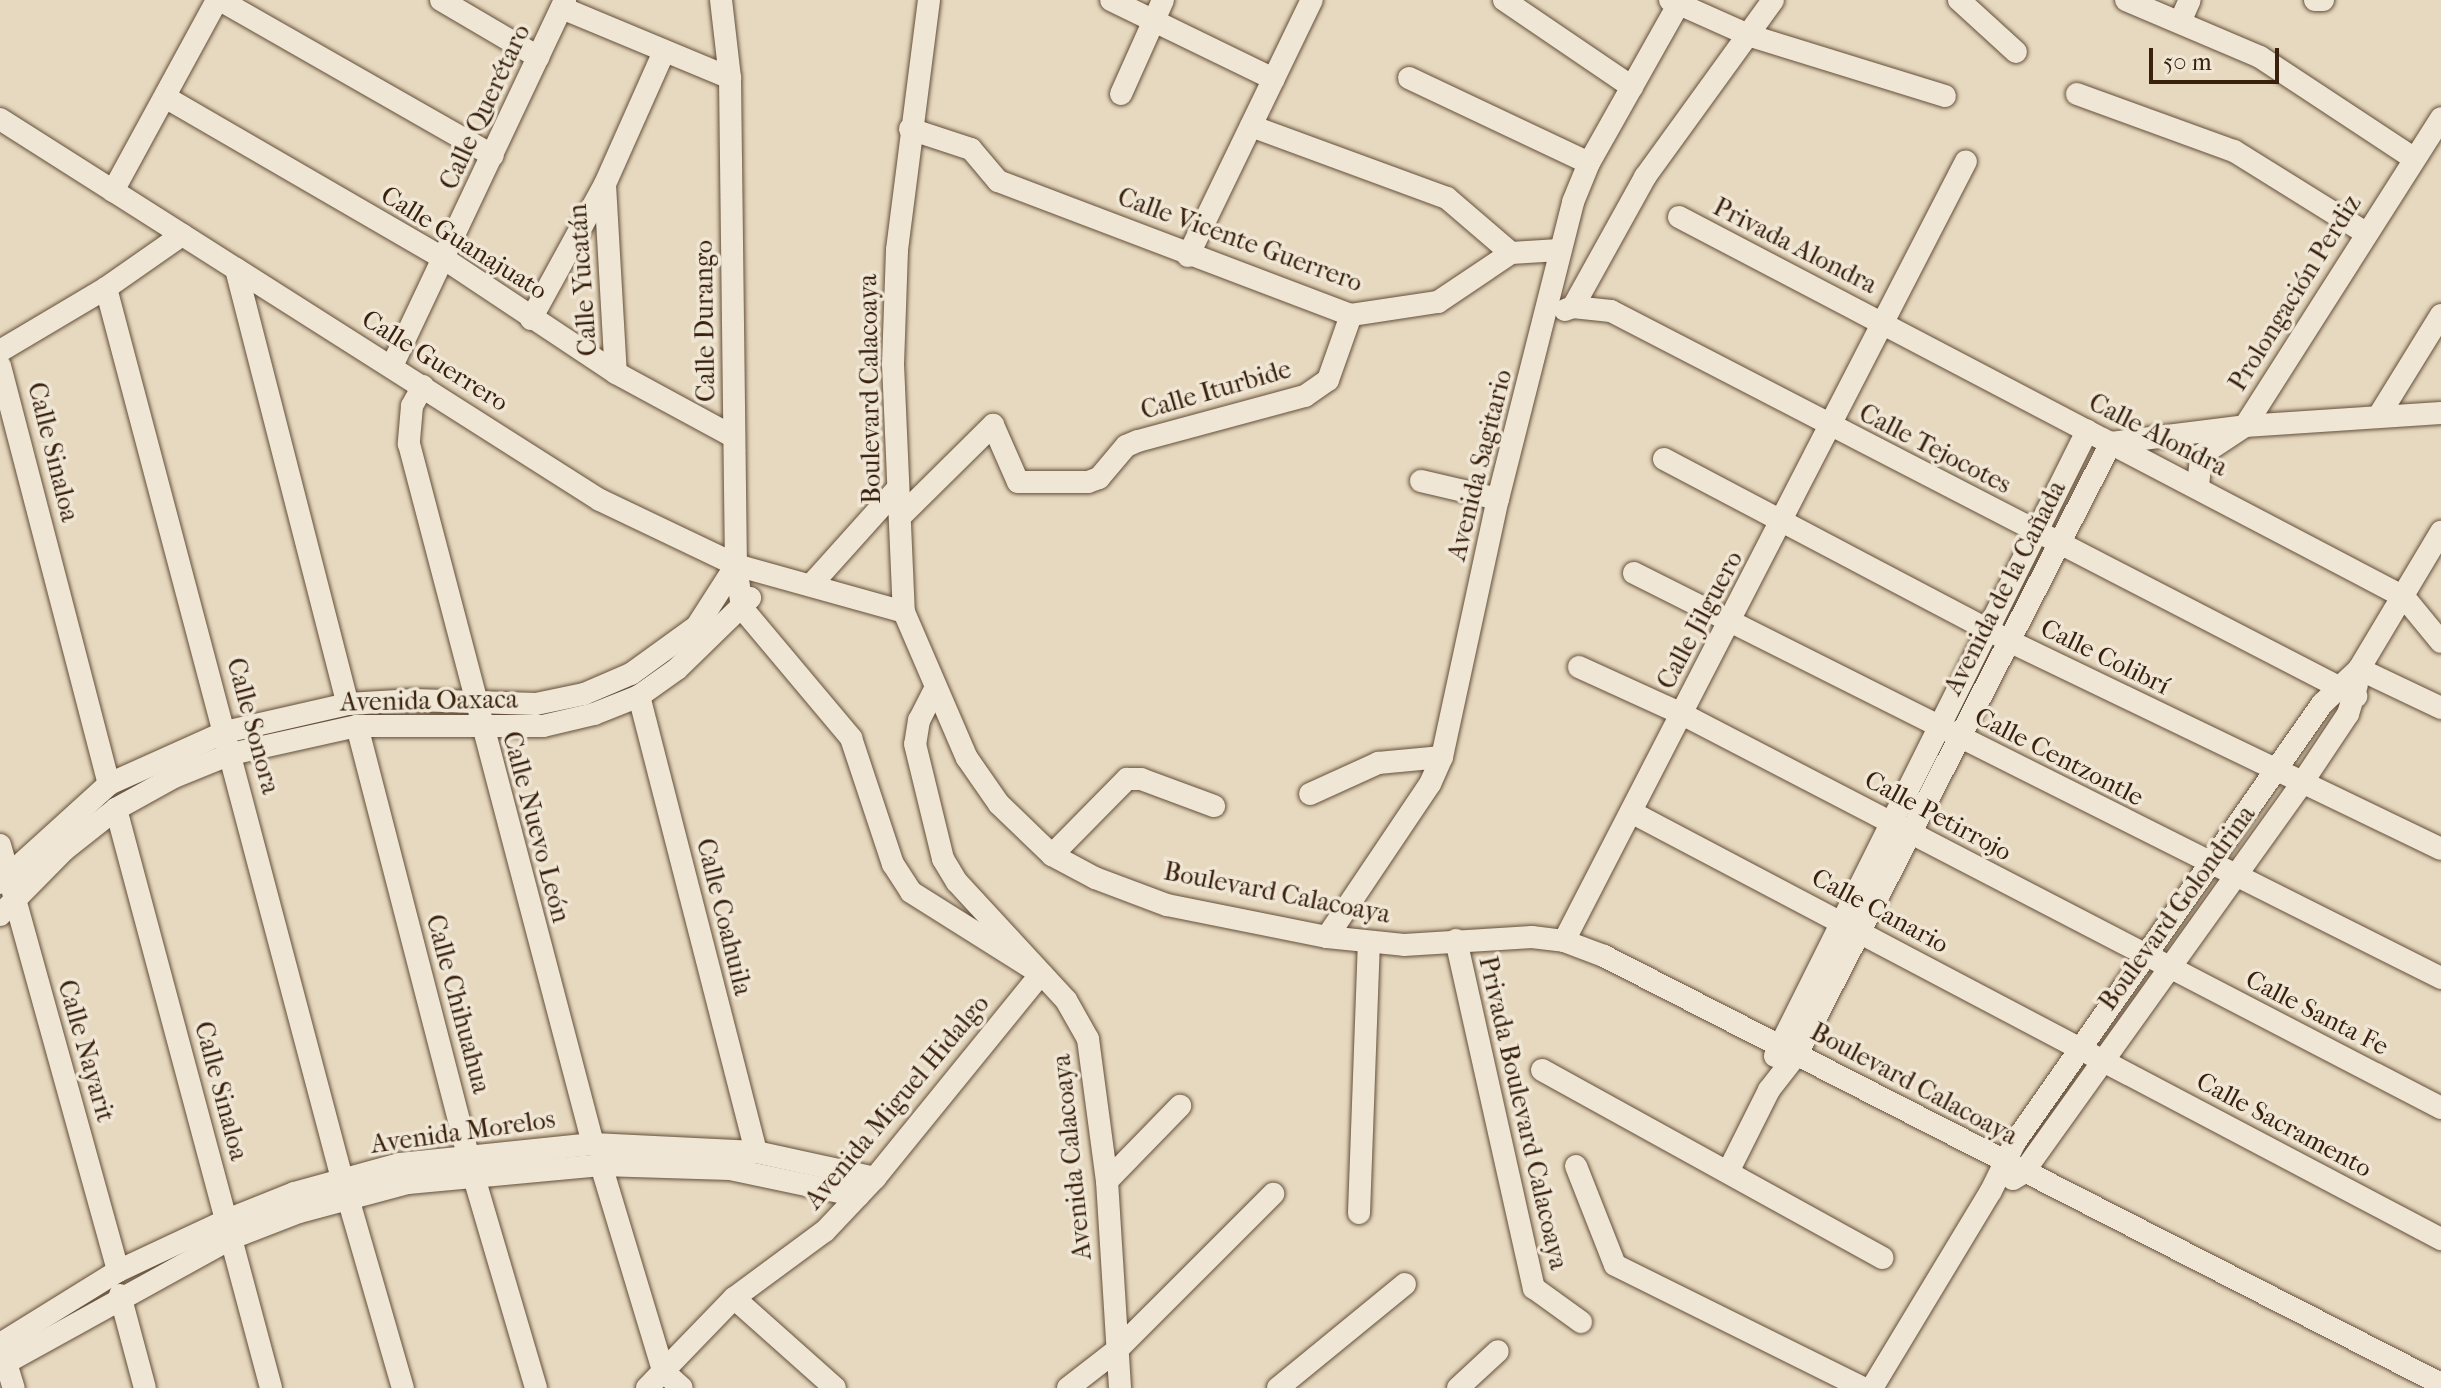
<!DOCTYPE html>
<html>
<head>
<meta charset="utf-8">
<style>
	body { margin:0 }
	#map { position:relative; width:2441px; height:1388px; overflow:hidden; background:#e7d9bf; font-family:"IM FELL French Canon",serif }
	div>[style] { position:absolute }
	.roads { filter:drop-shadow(0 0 2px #644f3a) drop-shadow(0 0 2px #644f3a) }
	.minor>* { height:22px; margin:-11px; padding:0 11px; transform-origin:11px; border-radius:11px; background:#efe6d5 }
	span { translate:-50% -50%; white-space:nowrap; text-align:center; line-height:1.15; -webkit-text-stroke:7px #efe6d5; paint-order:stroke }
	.street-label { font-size:26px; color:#39210d }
	.scale { position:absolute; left:2149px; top:48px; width:130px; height:36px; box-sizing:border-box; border:4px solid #39210d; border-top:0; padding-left:10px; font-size:24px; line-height:28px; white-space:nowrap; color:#39210d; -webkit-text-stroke:6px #efe6d5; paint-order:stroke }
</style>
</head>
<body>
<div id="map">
	<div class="roads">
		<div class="minor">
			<div style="left:220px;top:0;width:314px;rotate:29.7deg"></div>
			<div style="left:441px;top:0;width:113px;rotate:30.4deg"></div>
			<div style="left:721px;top:0;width:79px;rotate:83.4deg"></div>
			<div style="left:730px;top:78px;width:487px;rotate:89.3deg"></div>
			<div style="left:736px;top:565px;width:43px;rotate:82.1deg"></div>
			<div style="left:742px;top:608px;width:170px;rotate:50deg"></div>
			<div style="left:851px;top:738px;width:133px;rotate:71.6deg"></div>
			<div style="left:893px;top:864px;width:33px;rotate:57deg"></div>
			<div style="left:911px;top:892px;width:154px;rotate:32.2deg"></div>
			<div style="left:929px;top:0;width:252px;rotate:97.3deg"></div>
			<div style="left:897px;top:250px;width:114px;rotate:92deg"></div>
			<div style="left:893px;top:364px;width:248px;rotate:87.5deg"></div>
			<div style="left:904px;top:612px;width:159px;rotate:66.7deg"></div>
			<div style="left:967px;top:758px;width:56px;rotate:55.2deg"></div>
			<div style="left:999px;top:804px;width:74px;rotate:43.9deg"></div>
			<div style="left:1052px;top:855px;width:49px;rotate:28.1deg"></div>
			<div style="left:1095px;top:878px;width:77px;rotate:20.6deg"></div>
			<div style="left:1167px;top:905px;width:163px;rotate:11.3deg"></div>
			<div style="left:1327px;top:937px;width:77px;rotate:5.9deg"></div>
			<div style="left:1404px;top:945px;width:128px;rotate:-3.6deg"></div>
			<div style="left:1532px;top:937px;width:32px;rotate:7deg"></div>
			<div style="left:1564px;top:941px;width:43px;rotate:20.6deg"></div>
			<div style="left:1604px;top:956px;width:940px;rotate:27.08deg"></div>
			<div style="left:1111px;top:0;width:181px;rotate:25.9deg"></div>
			<div style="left:1504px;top:0;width:155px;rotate:34.2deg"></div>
			<div style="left:1670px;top:0;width:89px;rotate:24deg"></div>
			<div style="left:1751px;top:36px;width:203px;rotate:17.2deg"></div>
			<div style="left:1959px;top:0;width:77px;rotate:42.4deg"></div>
			<div style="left:2126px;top:0;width:146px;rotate:23deg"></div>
			<div style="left:2260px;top:57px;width:183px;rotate:33.4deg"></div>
			<div style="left:2315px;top:0;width:8px"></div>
			<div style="left:562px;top:8px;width:182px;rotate:22.6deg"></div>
			<div style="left:2180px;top:22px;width:24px;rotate:-66deg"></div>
			<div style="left:1409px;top:78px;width:199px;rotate:25.3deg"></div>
			<div style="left:1121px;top:94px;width:103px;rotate:-65.9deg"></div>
			<div style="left:2077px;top:94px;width:167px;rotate:20deg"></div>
			<div style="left:2234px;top:151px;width:153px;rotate:31.9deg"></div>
			<div style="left:165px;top:97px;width:325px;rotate:30.1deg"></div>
			<div style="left:446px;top:260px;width:204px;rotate:33.6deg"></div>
			<div style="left:616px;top:373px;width:134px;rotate:28.5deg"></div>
			<div style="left:0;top:119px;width:711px;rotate:32.42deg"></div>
			<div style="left:600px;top:500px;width:151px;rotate:25.5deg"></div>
			<div style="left:736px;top:565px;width:174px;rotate:15.6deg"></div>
			<div style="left:1251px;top:126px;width:209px;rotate:20.2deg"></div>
			<div style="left:1447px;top:198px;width:84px;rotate:40.7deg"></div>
			<div style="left:910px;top:129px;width:64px;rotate:18.2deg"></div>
			<div style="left:971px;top:149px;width:42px;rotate:49.8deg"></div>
			<div style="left:998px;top:181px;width:378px;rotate:20.8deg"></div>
			<div style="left:1351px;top:315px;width:88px;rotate:-8.5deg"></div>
			<div style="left:1438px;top:302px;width:88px;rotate:-33.9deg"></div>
			<div style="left:1511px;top:253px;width:48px;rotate:-3.6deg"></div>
			<div style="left:605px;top:185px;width:188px;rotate:86.7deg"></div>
			<div style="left:113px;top:191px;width:217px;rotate:-61.4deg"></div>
			<div style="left:1679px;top:217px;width:819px;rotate:27.66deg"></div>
			<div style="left:2404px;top:597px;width:58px;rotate:50.6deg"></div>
			<div style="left:1188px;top:256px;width:284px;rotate:-64.2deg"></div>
			<div style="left:236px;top:269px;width:449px;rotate:75.6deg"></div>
			<div style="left:106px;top:288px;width:922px;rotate:75.16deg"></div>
			<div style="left:1573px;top:307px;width:38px;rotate:6deg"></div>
			<div style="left:1611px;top:311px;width:839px;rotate:27.33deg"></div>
			<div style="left:1565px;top:310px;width:9px;rotate:-21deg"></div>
			<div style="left:1573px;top:307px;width:149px;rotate:-61deg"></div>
			<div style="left:1645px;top:177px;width:218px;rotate:-54.1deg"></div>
			<div style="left:531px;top:319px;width:154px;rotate:-61.3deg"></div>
			<div style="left:605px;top:184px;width:142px;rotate:-66deg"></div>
			<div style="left:0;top:351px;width:123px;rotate:-30.7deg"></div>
			<div style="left:106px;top:288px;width:93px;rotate:-34.9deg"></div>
			<div style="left:0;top:366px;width:432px;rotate:75.4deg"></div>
			<div style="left:392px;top:366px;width:405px;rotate:-64.7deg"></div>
			<div style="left:423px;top:386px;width:23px;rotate:119deg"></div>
			<div style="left:412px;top:406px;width:38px;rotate:95deg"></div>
			<div style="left:409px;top:444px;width:724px;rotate:75.27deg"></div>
			<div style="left:2378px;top:417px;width:120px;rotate:-58.3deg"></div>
			<div style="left:1664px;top:459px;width:390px;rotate:27.8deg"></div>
			<div style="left:2009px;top:641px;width:479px;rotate:25.7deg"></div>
			<div style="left:1421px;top:481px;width:79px;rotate:13.2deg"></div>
			<div style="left:2198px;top:486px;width:31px;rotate:-84deg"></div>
			<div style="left:2201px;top:455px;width:53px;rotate:-33.4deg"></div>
			<div style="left:2245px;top:426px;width:365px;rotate:-57.5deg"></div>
			<div style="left:900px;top:517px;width:131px;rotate:-44.7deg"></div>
			<div style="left:993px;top:425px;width:62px;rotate:66.3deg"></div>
			<div style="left:1018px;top:482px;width:70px"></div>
			<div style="left:1088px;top:482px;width:12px;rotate:-20deg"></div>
			<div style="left:1099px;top:478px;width:42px;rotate:-49.8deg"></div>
			<div style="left:1126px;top:446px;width:13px;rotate:-23deg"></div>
			<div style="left:1138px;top:441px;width:173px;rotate:-15.1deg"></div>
			<div style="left:1305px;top:396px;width:28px;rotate:-35deg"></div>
			<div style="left:1328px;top:380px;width:69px;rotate:-70.5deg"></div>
			<div style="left:1634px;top:573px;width:903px;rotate:26.65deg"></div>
			<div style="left:811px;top:585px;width:130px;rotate:-48.1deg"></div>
			<div style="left:1579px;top:667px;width:113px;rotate:24.5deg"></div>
			<div style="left:1682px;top:714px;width:855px;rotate:27.43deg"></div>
			<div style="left:2359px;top:669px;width:91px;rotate:25.4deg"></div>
			<div style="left:934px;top:691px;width:33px;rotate:117deg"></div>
			<div style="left:919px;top:720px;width:24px;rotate:99deg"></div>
			<div style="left:915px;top:744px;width:118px;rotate:76.3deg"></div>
			<div style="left:943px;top:859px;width:27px;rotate:59deg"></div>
			<div style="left:957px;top:882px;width:161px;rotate:47.3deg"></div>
			<div style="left:1066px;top:1000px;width:45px;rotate:60.6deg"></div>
			<div style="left:1088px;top:1039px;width:143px;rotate:82.4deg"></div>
			<div style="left:1107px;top:1181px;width:207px;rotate:86.4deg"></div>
			<div style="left:639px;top:696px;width:471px;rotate:75.6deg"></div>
			<div style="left:357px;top:726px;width:463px;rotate:75.5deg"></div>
			<div style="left:473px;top:1174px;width:223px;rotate:73.6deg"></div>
			<div style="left:1310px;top:794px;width:75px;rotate:-24.5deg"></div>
			<div style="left:1378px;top:763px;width:64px;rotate:-5.4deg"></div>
			<div style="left:116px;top:809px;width:599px;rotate:75.01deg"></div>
			<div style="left:1631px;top:812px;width:916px;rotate:27.8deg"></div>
			<div style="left:0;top:845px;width:442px;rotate:74.5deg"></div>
			<div style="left:1052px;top:855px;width:107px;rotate:-45.4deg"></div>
			<div style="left:1127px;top:779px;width:14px"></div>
			<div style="left:1141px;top:779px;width:78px;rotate:20.3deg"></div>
			<div style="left:0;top:883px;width:147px;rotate:-42.2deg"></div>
			<div style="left:109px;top:784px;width:127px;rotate:-24.1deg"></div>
			<div style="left:225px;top:732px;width:126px;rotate:-12.8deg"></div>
			<div style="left:348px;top:704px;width:66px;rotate:-3.5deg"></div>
			<div style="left:414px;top:700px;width:122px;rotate:1.9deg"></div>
			<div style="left:536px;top:704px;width:49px;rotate:-11.8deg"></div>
			<div style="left:584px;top:694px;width:51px;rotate:-23.1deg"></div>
			<div style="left:631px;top:674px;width:82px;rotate:-36deg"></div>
			<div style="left:697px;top:626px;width:72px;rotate:-57.4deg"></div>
			<div style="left:0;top:915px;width:91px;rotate:-45.4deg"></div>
			<div style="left:64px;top:850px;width:66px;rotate:-38.3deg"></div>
			<div style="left:116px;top:809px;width:66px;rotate:-28.9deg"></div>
			<div style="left:174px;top:777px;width:61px;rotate:-22deg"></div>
			<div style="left:231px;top:754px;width:129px;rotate:-12.5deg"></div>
			<div style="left:357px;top:726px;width:186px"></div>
			<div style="left:543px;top:726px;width:52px;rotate:-13.2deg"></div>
			<div style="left:594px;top:714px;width:48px;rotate:-21.8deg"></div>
			<div style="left:639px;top:696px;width:47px;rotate:-35.4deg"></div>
			<div style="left:677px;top:669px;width:102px;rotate:-44.2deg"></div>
			<div style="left:1327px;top:937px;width:184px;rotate:-56.1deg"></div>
			<div style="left:1430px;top:784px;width:30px;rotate:-66deg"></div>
			<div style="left:1442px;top:757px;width:264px;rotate:-77.8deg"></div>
			<div style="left:1498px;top:499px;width:306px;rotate:-75.8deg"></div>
			<div style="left:1573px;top:202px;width:42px;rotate:-67.7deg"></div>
			<div style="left:1589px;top:163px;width:187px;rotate:-60.6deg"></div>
			<div style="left:1456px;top:940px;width:357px;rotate:77.4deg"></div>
			<div style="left:1534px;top:1288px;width:58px;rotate:35.9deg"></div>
			<div style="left:1564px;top:941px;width:877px;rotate:-62.73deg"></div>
			<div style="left:1775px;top:1056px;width:699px;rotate:-63.47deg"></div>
			<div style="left:1542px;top:1070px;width:389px;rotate:28.9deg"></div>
			<div style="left:601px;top:1165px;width:215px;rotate:73.2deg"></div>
			<div style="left:663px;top:1371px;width:25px;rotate:42deg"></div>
			<div style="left:1576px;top:1166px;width:106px;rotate:68.5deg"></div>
			<div style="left:1615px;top:1265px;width:277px;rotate:26.4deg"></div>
			<div style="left:1728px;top:1172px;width:92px;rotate:-63.4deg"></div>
			<div style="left:1769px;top:1090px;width:46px;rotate:-52.1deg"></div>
			<div style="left:1797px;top:1054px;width:687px;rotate:-62.8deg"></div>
			<div style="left:2111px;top:443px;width:135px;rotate:-7.2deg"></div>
			<div style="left:2245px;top:426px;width:196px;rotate:-3.8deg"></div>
			<div style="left:2013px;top:1179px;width:12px;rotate:-31deg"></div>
			<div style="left:2023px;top:1173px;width:480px;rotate:-54.4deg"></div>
			<div style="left:2302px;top:783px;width:83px;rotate:-56.3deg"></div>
			<div style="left:2348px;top:714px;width:31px;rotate:-73deg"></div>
			<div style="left:1107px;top:1181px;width:105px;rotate:-45.8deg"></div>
			<div style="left:348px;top:1198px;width:198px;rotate:73.9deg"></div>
			<div style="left:1359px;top:1213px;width:270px;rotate:-87.9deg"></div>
			<div style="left:120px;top:1295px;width:96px;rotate:75deg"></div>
			<div style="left:734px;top:1298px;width:135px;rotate:41.7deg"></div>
			<div style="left:0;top:1344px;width:139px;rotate:-31.7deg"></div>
			<div style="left:118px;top:1271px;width:120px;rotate:-25.1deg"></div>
			<div style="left:227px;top:1220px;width:72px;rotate:-21.9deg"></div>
			<div style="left:294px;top:1193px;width:110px;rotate:-15.3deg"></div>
			<div style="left:400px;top:1164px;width:194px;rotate:-5.9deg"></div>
			<div style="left:593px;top:1144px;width:163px;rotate:2.8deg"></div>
			<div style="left:756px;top:1152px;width:122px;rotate:12.3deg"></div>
			<div style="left:3px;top:1353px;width:37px;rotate:73deg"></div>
			<div style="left:0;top:1366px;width:265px;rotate:-28.9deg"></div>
			<div style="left:232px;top:1238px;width:72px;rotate:-21.2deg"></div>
			<div style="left:299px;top:1212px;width:113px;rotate:-14.9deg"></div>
			<div style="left:408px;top:1183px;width:194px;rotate:-5.3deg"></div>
			<div style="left:601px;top:1165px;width:129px;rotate:1.8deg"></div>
			<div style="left:730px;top:1169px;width:131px;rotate:11.9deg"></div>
			<div style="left:647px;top:1388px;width:125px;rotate:-46deg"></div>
			<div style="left:734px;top:1298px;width:113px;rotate:-36.4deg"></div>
			<div style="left:825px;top:1231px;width:73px;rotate:-46.7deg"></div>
			<div style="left:875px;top:1178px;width:263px;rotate:-50.9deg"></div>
			<div style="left:1068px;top:1388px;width:62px;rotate:-37.8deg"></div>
			<div style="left:1117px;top:1350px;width:221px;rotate:-45deg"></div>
			<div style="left:1278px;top:1388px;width:164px;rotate:-39.3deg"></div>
			<div style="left:1458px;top:1388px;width:54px;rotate:-42.8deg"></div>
			<div style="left:1872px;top:1388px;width:230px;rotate:-58.9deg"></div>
			<div style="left:1991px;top:1191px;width:55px;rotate:-63.9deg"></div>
			<div style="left:2015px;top:1142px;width:535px;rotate:-54.97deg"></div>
			<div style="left:2322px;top:704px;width:51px;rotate:-43.4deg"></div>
			<div style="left:2359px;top:669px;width:160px;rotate:-59.1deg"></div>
		</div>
	</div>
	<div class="street-label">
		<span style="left:485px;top:107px;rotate:-65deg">Calle Querétaro</span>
		<span style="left:1240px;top:240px;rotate:20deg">Calle Vicente Guerrero</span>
		<span style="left:464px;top:243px;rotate:32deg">Calle Guanajuato</span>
		<span style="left:1795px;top:246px;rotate:27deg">Privada Alondra</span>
		<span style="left:583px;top:280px;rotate:-94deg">Calle Yucatán</span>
		<span style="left:2295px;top:293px;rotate:-58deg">Prolongación Perdiz</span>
		<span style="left:705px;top:321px;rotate:-91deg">Calle Durango</span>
		<span style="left:435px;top:361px;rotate:32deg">Calle Guerrero</span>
		<span style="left:870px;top:389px;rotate:-91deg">Boulevard Calacoaya</span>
		<span style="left:1216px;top:390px;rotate:-16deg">Calle Iturbide</span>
		<span style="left:2158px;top:435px;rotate:27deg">Calle Alondra</span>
		<span style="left:1935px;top:449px;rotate:27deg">Calle Tejocotes</span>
		<span style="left:53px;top:452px;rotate:76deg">Calle Sinaloa</span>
		<span style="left:1480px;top:465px;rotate:-76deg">Avenida Sagitario</span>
		<span style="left:2005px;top:588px;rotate:-63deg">Avenida de la Cañada</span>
		<span style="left:1700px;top:620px;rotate:-62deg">Calle Jilguero</span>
		<span style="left:2105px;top:657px;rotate:26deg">Calle Colibrí</span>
		<span style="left:429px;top:701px;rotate:-1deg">Avenida Oaxaca</span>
		<span style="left:253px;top:726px;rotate:75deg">Calle Sonora</span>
		<span style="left:2059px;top:757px;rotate:27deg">Calle Centzontle</span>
		<span style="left:1938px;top:816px;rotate:28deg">Calle Petirrojo</span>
		<span style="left:536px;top:827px;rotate:75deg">Calle Nuevo León</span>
		<span style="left:1277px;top:893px;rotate:11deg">Boulevard Calacoaya</span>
		<span style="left:2177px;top:908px;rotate:-54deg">Boulevard Golondrina</span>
		<span style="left:1880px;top:911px;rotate:28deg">Calle Canario</span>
		<span style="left:724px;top:917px;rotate:76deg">Calle Coahuila</span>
		<span style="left:458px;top:1004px;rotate:75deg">Calle Chihuahua</span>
		<span style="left:2317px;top:1013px;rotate:27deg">Calle Santa Fe</span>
		<span style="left:86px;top:1051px;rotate:74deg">Calle Nayarit</span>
		<span style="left:1914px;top:1084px;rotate:28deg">Boulevard Calacoaya</span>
		<span style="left:221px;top:1091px;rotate:75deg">Calle Sinaloa</span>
		<span style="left:897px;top:1102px;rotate:-50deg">Avenida Miguel Hidalgo</span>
		<span style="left:1523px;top:1113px;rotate:77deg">Privada Boulevard Calacoaya</span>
		<span style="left:2284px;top:1125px;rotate:28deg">Calle Sacramento</span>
		<span style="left:463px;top:1132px;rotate:-8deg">Avenida Morelos</span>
		<span style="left:1072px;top:1157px;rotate:-96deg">Avenida Calacoaya</span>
	</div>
	<div class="scale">50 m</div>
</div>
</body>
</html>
